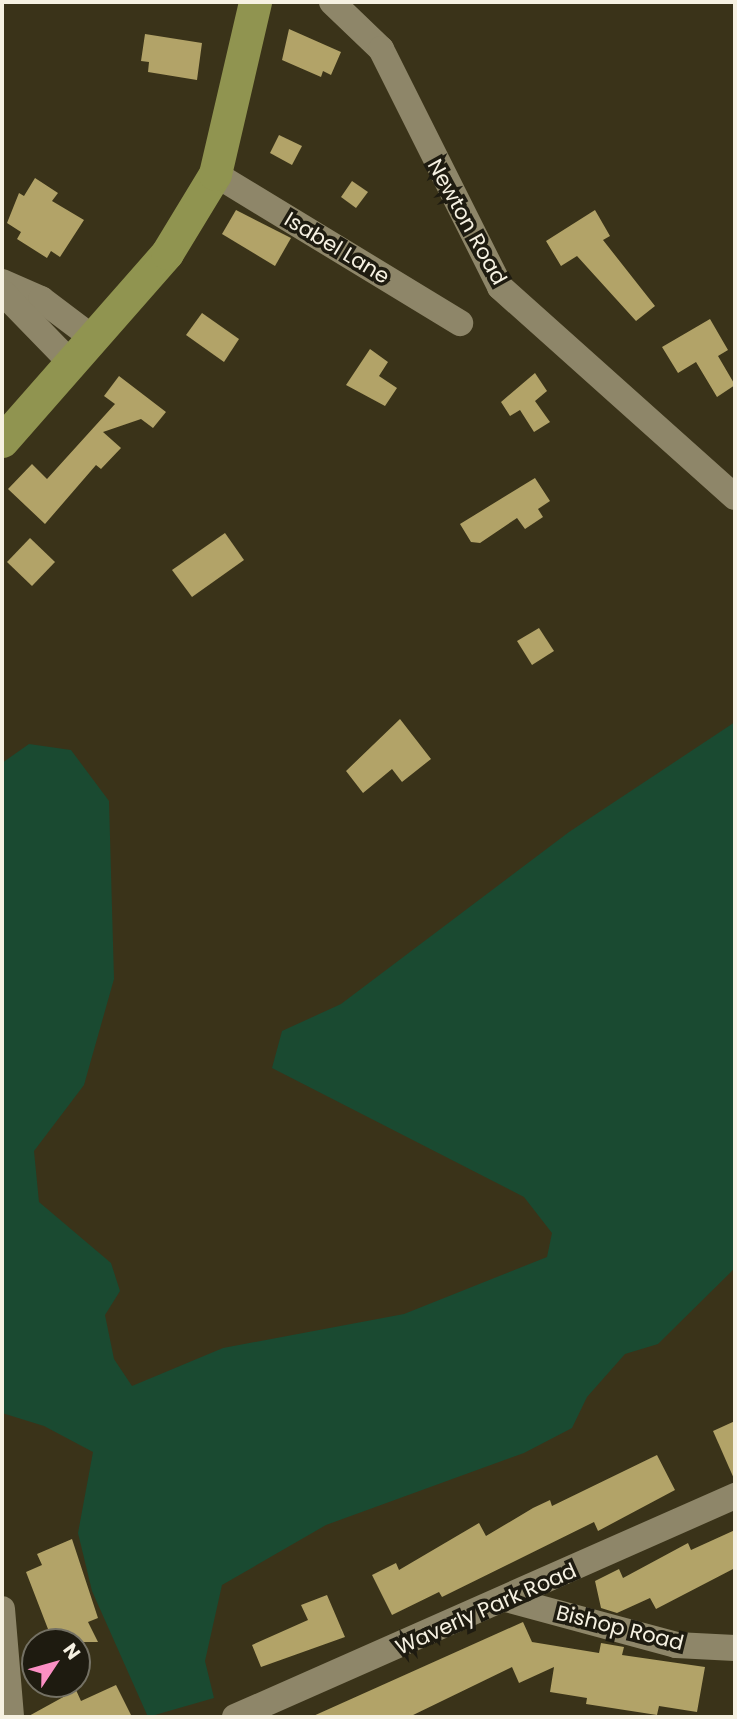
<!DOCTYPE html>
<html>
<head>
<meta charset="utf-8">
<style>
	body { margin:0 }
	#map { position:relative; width:737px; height:1719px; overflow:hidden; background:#3a3319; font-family:Poppins,sans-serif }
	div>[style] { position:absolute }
	.green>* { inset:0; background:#1a4a31 }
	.building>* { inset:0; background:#b2a368 }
	.minor>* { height:26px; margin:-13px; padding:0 13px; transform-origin:13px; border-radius:13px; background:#8e8669 }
	.major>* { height:33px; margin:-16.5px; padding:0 16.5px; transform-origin:16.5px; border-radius:16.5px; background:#909450 }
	span { translate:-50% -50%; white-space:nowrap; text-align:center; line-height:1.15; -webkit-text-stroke:7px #1e1b10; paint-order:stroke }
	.street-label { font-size:21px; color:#f6f1e2 }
	.frame { position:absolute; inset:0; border:4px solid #f6f1e2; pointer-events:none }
	.north { position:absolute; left:21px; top:1628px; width:70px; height:70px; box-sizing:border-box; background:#1e1b10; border:2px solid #747164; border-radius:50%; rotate:54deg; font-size:19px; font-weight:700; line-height:28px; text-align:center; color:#f6f1e2 }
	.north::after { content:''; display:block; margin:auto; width:24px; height:32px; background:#fb8fc4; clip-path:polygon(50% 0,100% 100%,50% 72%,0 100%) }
</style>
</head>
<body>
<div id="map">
	<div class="green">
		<div style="clip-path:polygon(735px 722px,735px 1268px,658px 1344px,625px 1354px,587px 1397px,572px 1428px,524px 1453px,326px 1525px,222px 1585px,205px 1661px,214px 1698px,148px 1717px,92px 1591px,78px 1533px,93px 1452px,44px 1426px,2px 1413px,2px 763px,29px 744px,71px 750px,109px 801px,114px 979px,84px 1085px,34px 1151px,39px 1202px,111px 1263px,120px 1291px,105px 1315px,114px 1359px,132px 1386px,223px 1348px,404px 1314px,547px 1257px,552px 1233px,524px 1197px,272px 1068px,282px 1031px,341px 1004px,569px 832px)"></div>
	</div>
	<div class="building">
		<div style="clip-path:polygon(289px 29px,341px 52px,331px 75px,323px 71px,321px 77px,282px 60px)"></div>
		<div style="clip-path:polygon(145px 34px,202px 43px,197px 80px,148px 72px,149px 62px,141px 61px)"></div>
		<div style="clip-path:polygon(279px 135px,302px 146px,292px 165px,270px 153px)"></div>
		<div style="clip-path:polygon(35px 178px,58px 193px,52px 201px,84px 220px,60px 257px,51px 251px,47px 258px,17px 239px,21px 232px,7px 223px,19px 193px,24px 196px)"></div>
		<div style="clip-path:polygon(352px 181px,368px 192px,356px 208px,341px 197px)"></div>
		<div style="clip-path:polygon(236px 210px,291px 238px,275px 266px,222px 234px)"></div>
		<div style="clip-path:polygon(595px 210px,610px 236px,603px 240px,655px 306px,636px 321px,577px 256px,561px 266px,546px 241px)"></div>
		<div style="clip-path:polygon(202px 313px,239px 339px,224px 362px,186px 335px)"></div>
		<div style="clip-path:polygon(710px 319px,728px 350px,718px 356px,735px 385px,717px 397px,696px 362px,678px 373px,662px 347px)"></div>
		<div style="clip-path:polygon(370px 349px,388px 362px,379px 376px,397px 388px,385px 406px,346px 385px)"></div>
		<div style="clip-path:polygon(535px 373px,547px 391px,535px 401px,550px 422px,534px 432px,520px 410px,510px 416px,501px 402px)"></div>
		<div style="clip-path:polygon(119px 376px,166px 412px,153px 428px,141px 419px,103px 432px,121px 448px,101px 469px,96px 465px,45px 524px,8px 489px,32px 464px,47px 479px,115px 404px,104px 396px)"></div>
		<div style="clip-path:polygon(535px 478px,550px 501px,538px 509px,543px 517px,525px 529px,517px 518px,480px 543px,471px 542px,460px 524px)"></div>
		<div style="clip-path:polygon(225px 533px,244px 560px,192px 597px,172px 570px)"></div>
		<div style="clip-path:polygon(30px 538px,55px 562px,32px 586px,7px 562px)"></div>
		<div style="clip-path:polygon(539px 628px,554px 651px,532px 665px,517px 641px)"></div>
		<div style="clip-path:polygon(400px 719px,431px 759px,402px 782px,392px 769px,363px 793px,346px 771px)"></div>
		<div style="clip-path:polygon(735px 1421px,735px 1481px,713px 1431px)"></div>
		<div style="clip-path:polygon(657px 1455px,675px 1490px,598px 1531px,594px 1522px,442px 1597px,439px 1592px,392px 1615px,372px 1575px,396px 1563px,399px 1570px,479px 1523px,486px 1536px,533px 1508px,550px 1500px,552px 1506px)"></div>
		<div style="clip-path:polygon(735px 1530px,735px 1568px,656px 1609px,650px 1598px,617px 1613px,601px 1608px,595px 1581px,619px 1569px,623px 1578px,688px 1543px,691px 1550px)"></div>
		<div style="clip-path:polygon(72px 1539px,98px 1618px,88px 1622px,98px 1642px,53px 1642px,26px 1572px,42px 1565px,37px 1554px)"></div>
		<div style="clip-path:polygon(327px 1595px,345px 1637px,261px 1667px,252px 1645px,308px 1620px,301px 1605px)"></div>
		<div style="clip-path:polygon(523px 1622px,532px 1642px,599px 1653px,601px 1643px,624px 1647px,622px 1655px,705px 1667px,697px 1712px,659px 1706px,657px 1715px,586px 1704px,587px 1698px,550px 1692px,554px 1667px,519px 1683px,512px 1667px,409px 1717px,311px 1717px)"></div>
		<div style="clip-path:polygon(116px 1685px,132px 1717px,27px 1717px,76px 1690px,81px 1701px)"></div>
	</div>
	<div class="minor">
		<div style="left:332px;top:2px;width:68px;rotate:43.8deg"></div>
		<div style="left:381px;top:49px;width:266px;rotate:63.4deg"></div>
		<div style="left:500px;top:287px;width:315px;rotate:41.8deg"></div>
		<div style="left:215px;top:174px;width:287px;rotate:31.3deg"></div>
		<div style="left:2px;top:282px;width:43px;rotate:23.6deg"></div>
		<div style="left:41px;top:299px;width:65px;rotate:36.9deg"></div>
		<div style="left:2px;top:292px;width:99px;rotate:45.8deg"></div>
		<div style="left:506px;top:1599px;width:176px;rotate:15.1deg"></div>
		<div style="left:676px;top:1645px;width:59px;rotate:2.9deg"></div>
		<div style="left:2px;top:1609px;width:108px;rotate:85.2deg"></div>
		<div style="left:235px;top:1717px;width:547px;rotate:-23.85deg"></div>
	</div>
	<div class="major">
		<div style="left:2px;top:441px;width:250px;rotate:-48.7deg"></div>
		<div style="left:167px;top:253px;width:92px;rotate:-58.7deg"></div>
		<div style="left:215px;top:174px;width:177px;rotate:-76.9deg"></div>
	</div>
	<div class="street-label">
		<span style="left:467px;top:222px;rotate:61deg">Newton Road</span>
		<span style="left:337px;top:248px;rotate:31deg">Isabel Lane</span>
		<span style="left:486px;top:1609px;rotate:-24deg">Waverly Park Road</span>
		<span style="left:620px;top:1628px;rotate:14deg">Bishop Road</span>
	</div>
	<div class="frame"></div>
	<div class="north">N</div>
</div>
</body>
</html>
